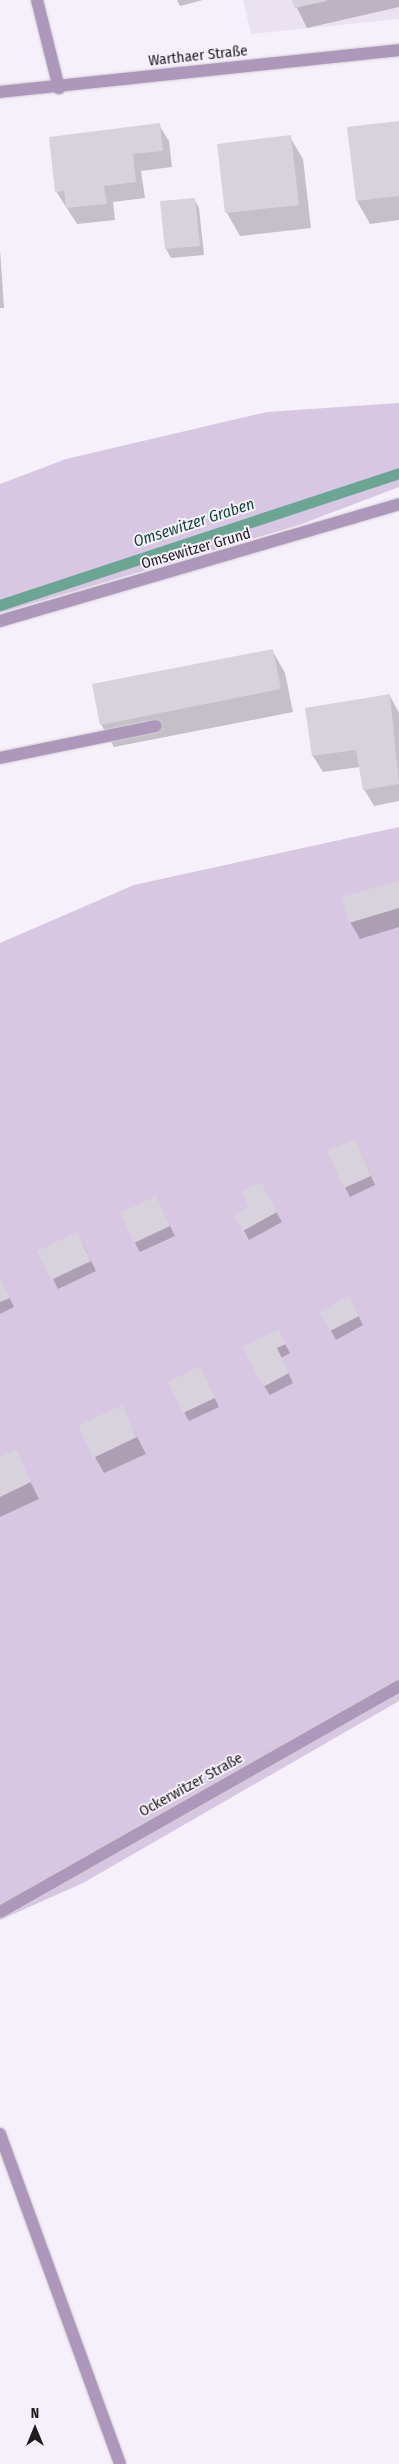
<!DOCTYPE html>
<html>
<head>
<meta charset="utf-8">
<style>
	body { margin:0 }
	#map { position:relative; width:399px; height:2464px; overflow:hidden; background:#f5f0f9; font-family:"Fira Sans Condensed",sans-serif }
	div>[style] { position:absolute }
	.built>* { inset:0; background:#ebe2f1 }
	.green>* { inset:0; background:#d7c7e2 }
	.shadow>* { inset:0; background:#0003 }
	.stream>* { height:11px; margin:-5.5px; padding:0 5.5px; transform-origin:5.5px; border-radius:5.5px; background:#6ca593 }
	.building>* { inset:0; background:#d7d2db }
	.roads { filter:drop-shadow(0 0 1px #d3ced6) drop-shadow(0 0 1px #d3ced6) }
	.minor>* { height:12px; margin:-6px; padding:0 6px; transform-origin:6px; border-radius:6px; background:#ad98bc }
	span { translate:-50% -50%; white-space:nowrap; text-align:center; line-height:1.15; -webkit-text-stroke:4px #f5f0f9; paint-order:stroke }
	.street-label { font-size:15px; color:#1f1d20 }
	.water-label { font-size:16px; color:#17483c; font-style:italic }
	.north { position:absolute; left:10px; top:2404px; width:50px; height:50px; -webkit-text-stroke:4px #f5f0f9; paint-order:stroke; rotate:0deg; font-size:14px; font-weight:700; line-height:20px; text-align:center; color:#1f1d20 }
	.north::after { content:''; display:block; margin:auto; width:18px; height:22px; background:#1f1d20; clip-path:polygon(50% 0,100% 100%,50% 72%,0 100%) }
</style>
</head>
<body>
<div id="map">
	<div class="built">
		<div style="clip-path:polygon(243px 0,399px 0,399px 19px,251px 34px)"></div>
	</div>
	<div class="green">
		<div style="clip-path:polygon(399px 403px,399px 487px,299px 525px,0 613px,0 484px,66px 459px,267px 412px)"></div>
		<div style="clip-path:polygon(399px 827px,399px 1701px,83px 1883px,0 1920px,0 943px,134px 885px)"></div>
	</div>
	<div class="shadow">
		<div style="clip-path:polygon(177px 0,203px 0,180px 6px)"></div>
		<div style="clip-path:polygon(293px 0,399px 0,399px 7px,307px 28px)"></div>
		<div style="clip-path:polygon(399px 122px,399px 220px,370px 224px,357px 201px)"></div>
		<div style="clip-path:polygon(159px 125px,169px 141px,172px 167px,141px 171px,145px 198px,113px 202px,115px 220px,77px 224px,56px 191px)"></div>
		<div style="clip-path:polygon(290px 137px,303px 159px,311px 228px,240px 236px,227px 213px,218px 145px)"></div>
		<div style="clip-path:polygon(194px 199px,199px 208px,204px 255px,171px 258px,166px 249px,161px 202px)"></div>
		<div style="clip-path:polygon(0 249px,4px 308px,0 308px)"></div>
		<div style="clip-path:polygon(272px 650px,285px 673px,293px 712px,114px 747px,101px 724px)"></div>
		<div style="clip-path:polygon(390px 696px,399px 713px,399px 801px,374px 806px,364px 789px,360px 767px,323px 772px,313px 756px,306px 709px)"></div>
		<div style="clip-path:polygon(399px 882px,399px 927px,360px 939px,350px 922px)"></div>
		<div style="clip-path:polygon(359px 1149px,375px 1185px,350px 1197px,345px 1187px)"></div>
		<div style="clip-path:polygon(260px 1183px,282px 1222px,249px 1240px,236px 1215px,250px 1208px)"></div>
		<div style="clip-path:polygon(156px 1198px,175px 1236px,140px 1252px,135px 1243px)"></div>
		<div style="clip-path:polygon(82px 1242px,96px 1271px,58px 1289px,39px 1251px)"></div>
		<div style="clip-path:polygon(0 1278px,14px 1307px,0 1314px)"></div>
		<div style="clip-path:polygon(354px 1307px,363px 1325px,336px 1340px,321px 1313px)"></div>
		<div style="clip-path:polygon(278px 1331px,290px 1353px,281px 1358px,293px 1383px,270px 1395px,264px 1386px)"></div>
		<div style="clip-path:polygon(200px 1368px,219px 1407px,189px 1421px,184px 1412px)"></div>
		<div style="clip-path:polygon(122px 1407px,146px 1454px,104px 1473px,95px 1457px)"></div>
		<div style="clip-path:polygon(15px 1451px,39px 1499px,0 1517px,0 1458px)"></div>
	</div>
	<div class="stream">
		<div style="left:0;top:605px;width:420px;rotate:-18.3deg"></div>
	</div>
	<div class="building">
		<div style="clip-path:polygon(292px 0,327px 0,327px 1px,294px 8px)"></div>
		<div style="clip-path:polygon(399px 121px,399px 196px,356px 201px,347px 127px)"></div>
		<div style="clip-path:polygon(160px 123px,163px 151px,133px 154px,136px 182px,104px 186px,107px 204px,66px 208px,64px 191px,55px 192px,49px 137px)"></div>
		<div style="clip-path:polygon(291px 135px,299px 205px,225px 213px,217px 144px)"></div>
		<div style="clip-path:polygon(195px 198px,200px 246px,165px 249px,160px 201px)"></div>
		<div style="clip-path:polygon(273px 649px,281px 689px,100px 725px,92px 684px)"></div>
		<div style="clip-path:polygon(390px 694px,399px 784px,363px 790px,356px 750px,312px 756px,305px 708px)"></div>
		<div style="clip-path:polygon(399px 880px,399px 908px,349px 923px,342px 897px)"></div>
		<div style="clip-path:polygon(355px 1139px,371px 1176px,344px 1188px,327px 1151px)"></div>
		<div style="clip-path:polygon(261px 1182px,277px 1212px,243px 1231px,234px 1215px,249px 1207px,241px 1192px)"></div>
		<div style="clip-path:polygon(156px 1196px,170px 1226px,134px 1243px,120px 1213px)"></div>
		<div style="clip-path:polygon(77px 1232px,91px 1261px,51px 1280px,37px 1251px)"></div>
		<div style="clip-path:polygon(0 1277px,10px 1298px,0 1302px)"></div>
		<div style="clip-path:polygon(349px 1296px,359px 1316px,330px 1331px,319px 1312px)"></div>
		<div style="clip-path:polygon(279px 1329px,286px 1344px,277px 1348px,289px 1373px,263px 1387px,243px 1347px)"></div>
		<div style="clip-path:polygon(200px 1366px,215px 1398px,183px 1413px,168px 1382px)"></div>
		<div style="clip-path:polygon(122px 1405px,137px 1437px,93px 1458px,78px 1426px)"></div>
		<div style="clip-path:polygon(16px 1449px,31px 1482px,0 1497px,0 1457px)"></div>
	</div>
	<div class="roads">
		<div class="minor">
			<div style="left:37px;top:0;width:91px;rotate:76deg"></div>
			<div style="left:0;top:92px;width:401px;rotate:-6deg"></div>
			<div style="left:0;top:621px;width:416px;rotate:-16.3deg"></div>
			<div style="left:0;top:758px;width:159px;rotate:-11.6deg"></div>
			<div style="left:0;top:1912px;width:459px;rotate:-29.5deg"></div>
			<div style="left:0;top:2134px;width:351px;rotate:70deg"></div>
		</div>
	</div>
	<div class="street-label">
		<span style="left:198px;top:56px;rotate:-6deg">Warthaer Straße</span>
		<span style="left:196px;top:549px;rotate:-16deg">Omsewitzer Grund</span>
		<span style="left:191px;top:1785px;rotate:-29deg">Ockerwitzer Straße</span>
	</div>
	<div class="water-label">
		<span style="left:194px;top:523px;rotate:-18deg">Omsewitzer Graben</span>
	</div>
	<div class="north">N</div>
</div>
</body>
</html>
